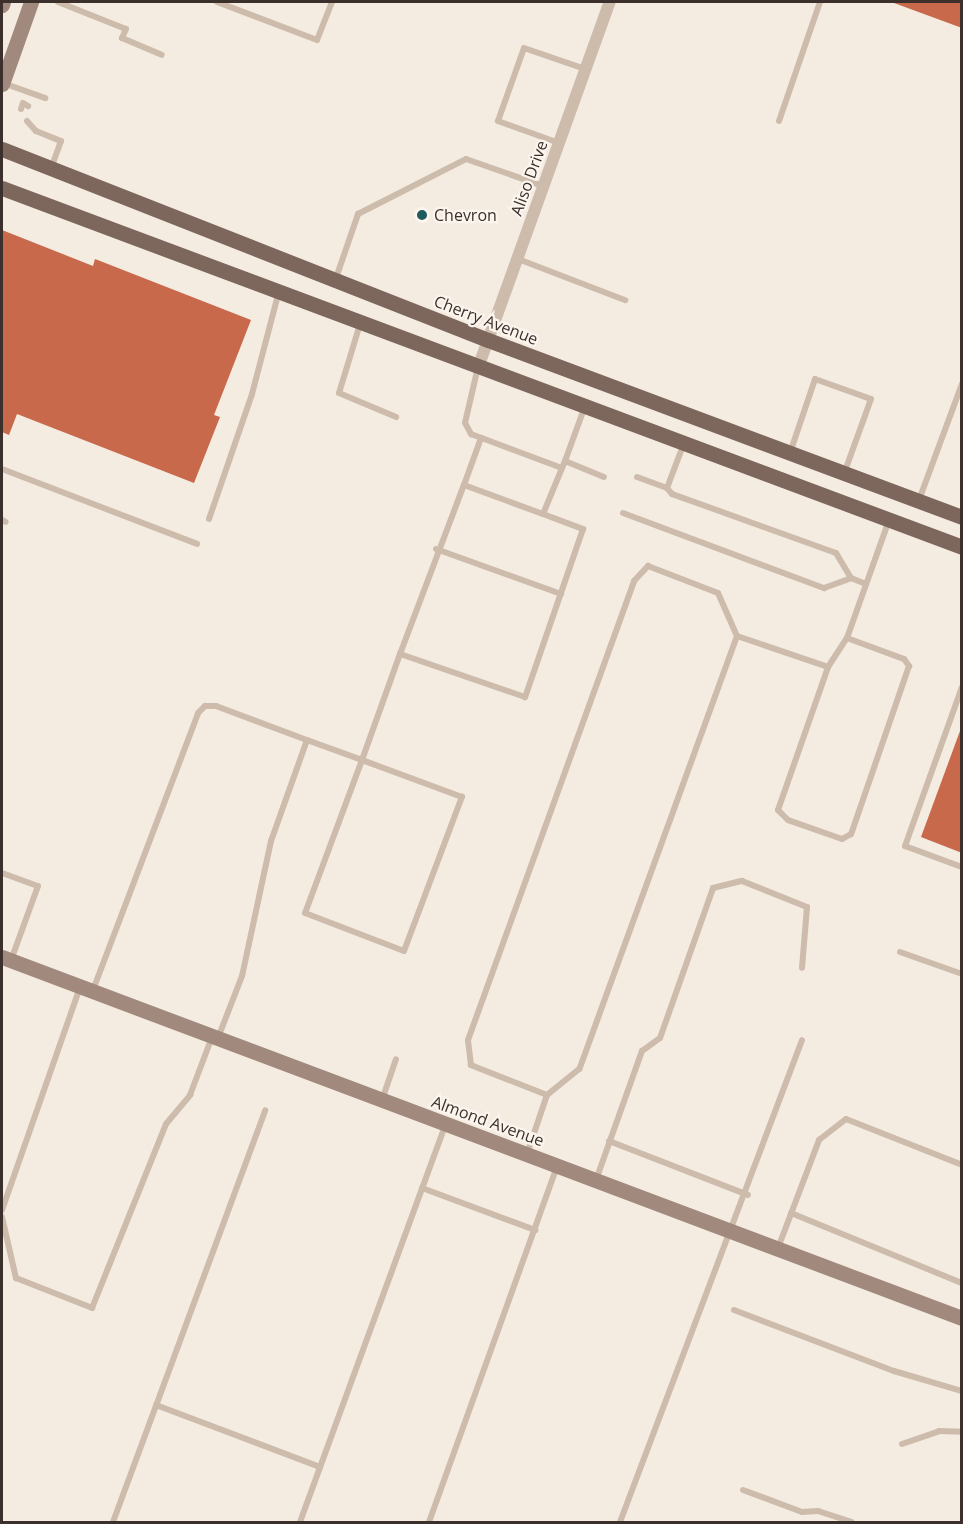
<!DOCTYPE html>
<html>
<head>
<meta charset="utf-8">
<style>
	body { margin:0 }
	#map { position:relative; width:963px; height:1524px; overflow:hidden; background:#f4ebe1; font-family:"Open Sans",sans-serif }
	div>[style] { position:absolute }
	.building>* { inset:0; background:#c8694b }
	.lane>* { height:6px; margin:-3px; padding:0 3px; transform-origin:3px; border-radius:3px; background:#cdbbac }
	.street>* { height:12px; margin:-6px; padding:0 6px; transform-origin:6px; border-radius:6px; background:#cdbbac }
	.secondary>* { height:15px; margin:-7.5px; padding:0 7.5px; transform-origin:7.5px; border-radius:7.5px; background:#a18a7d }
	.primary>* { height:15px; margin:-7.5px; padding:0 7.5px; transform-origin:7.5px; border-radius:7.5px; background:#7d675c }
	.dots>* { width:16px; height:16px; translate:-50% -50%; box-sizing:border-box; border:3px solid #fbf5ee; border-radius:50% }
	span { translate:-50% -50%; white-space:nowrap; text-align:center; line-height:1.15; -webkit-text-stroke:4.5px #fbf5ee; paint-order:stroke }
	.street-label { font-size:16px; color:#3b302b }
	.poi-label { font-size:16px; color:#3b302b }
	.left { translate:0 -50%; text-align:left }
	.frame { position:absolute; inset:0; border:3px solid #3b302b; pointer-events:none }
</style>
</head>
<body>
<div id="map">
	<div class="building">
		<div style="clip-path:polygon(894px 2px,962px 2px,962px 28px,894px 3px)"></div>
		<div style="clip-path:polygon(2px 230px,93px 266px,95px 259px,251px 320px,214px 415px,220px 417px,194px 483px,17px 414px,9px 435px,2px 432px)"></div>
		<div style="clip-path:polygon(960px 731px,962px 731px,962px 853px,921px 837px)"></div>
	</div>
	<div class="lane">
		<div style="left:58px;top:2px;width:73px;rotate:21.7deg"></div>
		<div style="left:126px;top:29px;width:10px;rotate:114deg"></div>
		<div style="left:122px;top:38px;width:43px;rotate:23deg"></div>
		<div style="left:217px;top:2px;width:107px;rotate:20.8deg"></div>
		<div style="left:317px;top:40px;width:41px;rotate:-68.5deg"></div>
		<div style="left:3px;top:83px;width:45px;rotate:19.7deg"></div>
		<div style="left:21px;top:109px;width:6px;rotate:-72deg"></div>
		<div style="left:23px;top:103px;width:6px;rotate:31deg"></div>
		<div style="left:27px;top:121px;width:13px;rotate:48deg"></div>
		<div style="left:36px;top:131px;width:27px;rotate:22deg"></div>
		<div style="left:61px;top:141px;width:29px;rotate:110deg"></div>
		<div style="left:779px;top:121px;width:126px;rotate:-71deg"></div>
		<div style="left:559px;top:143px;width:65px;rotate:-160.2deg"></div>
		<div style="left:498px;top:121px;width:77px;rotate:-70.4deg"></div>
		<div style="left:524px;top:48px;width:65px;rotate:19deg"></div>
		<div style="left:518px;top:259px;width:115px;rotate:21deg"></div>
		<div style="left:336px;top:278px;width:68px;rotate:-71deg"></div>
		<div style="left:358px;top:214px;width:121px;rotate:-27deg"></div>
		<div style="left:466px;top:159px;width:82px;rotate:19.3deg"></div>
		<div style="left:360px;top:324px;width:72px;rotate:106.9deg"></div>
		<div style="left:339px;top:393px;width:62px;rotate:22.8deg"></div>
		<div style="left:478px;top:367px;width:57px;rotate:103.1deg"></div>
		<div style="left:465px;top:423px;width:13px;rotate:61deg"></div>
		<div style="left:471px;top:434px;width:97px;rotate:20.5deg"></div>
		<div style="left:585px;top:406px;width:59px;rotate:110deg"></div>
		<div style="left:565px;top:461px;width:42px;rotate:22.3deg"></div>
		<div style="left:790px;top:453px;width:78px;rotate:-71.3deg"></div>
		<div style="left:815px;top:379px;width:59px;rotate:19.7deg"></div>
		<div style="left:871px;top:399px;width:77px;rotate:109.9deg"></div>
		<div style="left:2px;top:469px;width:209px;rotate:21deg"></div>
		<div style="left:637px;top:477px;width:32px;rotate:20deg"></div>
		<div style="left:464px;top:485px;width:50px;rotate:-70.1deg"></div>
		<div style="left:919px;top:500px;width:124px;rotate:-69.7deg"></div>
		<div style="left:623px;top:513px;width:215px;rotate:20.5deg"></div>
		<div style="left:824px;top:588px;width:29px;rotate:-20deg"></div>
		<div style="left:851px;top:578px;width:29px;rotate:-121deg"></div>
		<div style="left:836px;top:553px;width:174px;rotate:-160.2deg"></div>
		<div style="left:672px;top:494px;width:8px;rotate:-130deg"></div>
		<div style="left:667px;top:488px;width:48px;rotate:-69.3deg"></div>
		<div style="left:543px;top:514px;width:43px;rotate:20.6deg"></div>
		<div style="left:583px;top:529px;width:178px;rotate:109deg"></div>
		<div style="left:525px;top:697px;width:132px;rotate:-161deg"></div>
		<div style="left:400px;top:654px;width:181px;rotate:-69.3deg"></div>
		<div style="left:464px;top:485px;width:84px;rotate:20.2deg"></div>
		<div style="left:543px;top:514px;width:57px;rotate:-67.5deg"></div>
		<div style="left:209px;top:519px;width:132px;rotate:-71deg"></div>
		<div style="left:252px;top:394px;width:106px;rotate:-75.3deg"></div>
		<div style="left:2px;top:520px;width:4px;rotate:27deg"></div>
		<div style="left:436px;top:549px;width:133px;rotate:19.8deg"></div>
		<div style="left:851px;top:578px;width:16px;rotate:22deg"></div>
		<div style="left:737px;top:636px;width:96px;rotate:18.8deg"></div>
		<div style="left:828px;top:667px;width:35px;rotate:-57deg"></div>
		<div style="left:847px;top:638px;width:61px;rotate:20.2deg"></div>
		<div style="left:904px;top:659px;width:9px;rotate:54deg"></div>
		<div style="left:909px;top:666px;width:178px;rotate:109deg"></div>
		<div style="left:851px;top:834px;width:10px;rotate:151deg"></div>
		<div style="left:842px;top:839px;width:57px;rotate:-160.6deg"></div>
		<div style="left:788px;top:820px;width:14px;rotate:-135deg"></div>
		<div style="left:778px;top:810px;width:151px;rotate:-70.7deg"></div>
		<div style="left:847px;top:638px;width:125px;rotate:-70.4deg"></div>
		<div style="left:962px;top:687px;width:169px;rotate:109.7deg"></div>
		<div style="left:905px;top:846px;width:61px;rotate:20.2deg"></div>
		<div style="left:307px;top:740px;width:59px;rotate:20deg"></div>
		<div style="left:362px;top:760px;width:163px;rotate:110.4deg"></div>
		<div style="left:305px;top:913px;width:106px;rotate:21deg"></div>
		<div style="left:404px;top:951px;width:165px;rotate:-69.4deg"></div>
		<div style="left:462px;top:797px;width:107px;rotate:-159.7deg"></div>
		<div style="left:362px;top:760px;width:113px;rotate:-70.3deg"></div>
		<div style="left:2px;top:873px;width:38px;rotate:20deg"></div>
		<div style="left:38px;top:886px;width:79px;rotate:110deg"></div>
		<div style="left:900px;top:952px;width:66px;rotate:19.5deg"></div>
		<div style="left:93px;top:990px;width:296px;rotate:-69.2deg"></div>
		<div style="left:198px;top:713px;width:10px;rotate:-45deg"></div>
		<div style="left:205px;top:706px;width:11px"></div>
		<div style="left:216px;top:706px;width:97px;rotate:20.5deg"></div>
		<div style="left:307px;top:740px;width:107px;rotate:109.6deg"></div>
		<div style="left:271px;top:841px;width:138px;rotate:102.1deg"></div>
		<div style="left:242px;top:976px;width:66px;rotate:111.2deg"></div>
		<div style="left:382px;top:1100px;width:43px;rotate:-71.1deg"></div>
		<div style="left:609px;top:1141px;width:149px;rotate:21.2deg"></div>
		<div style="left:527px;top:1154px;width:62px;rotate:-71.3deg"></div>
		<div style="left:547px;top:1095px;width:82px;rotate:-158.5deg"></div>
		<div style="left:471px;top:1065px;width:25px;rotate:-97deg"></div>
		<div style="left:468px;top:1040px;width:488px;rotate:-70.1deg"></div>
		<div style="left:634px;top:581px;width:21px;rotate:-47deg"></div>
		<div style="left:648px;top:566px;width:75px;rotate:21.1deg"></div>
		<div style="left:718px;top:593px;width:47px;rotate:66.2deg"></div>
		<div style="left:737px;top:636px;width:461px;rotate:110deg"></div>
		<div style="left:579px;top:1069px;width:41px;rotate:140.9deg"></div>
		<div style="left:596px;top:1180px;width:137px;rotate:-70.4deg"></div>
		<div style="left:642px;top:1051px;width:22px;rotate:-36deg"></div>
		<div style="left:660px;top:1038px;width:159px;rotate:-70.5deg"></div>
		<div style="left:713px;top:888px;width:30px;rotate:-14deg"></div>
		<div style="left:742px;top:881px;width:70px;rotate:21.8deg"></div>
		<div style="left:807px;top:907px;width:61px;rotate:94.7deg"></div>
		<div style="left:422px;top:1188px;width:121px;rotate:20.4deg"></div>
		<div style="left:2px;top:1210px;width:236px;rotate:-70.7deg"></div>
		<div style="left:791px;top:1213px;width:185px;rotate:22.3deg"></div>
		<div style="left:2px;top:1217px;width:63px;rotate:77.1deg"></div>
		<div style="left:16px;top:1278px;width:82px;rotate:21.5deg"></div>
		<div style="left:92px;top:1308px;width:198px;rotate:-68.1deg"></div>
		<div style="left:166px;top:1124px;width:38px;rotate:-50deg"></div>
		<div style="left:190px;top:1095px;width:62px;rotate:-69.2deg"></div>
		<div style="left:778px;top:1248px;width:116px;rotate:-69.2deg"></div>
		<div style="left:819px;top:1140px;width:34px;rotate:-38deg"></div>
		<div style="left:846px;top:1119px;width:125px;rotate:21.6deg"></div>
		<div style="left:734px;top:1310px;width:171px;rotate:20.9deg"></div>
		<div style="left:894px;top:1371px;width:71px;rotate:16.4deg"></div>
		<div style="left:156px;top:1405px;width:175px;rotate:20.7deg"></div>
		<div style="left:902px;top:1444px;width:39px;rotate:-19deg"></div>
		<div style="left:939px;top:1431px;width:23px;rotate:2deg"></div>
		<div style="left:743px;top:1490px;width:63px;rotate:20.4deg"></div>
		<div style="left:802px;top:1512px;width:16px;rotate:-4deg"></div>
		<div style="left:818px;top:1511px;width:35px;rotate:18deg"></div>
		<div style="left:113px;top:1522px;width:439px;rotate:-69.7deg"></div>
		<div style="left:300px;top:1522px;width:422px;rotate:-69.9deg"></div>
		<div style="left:429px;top:1522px;width:377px;rotate:-70.2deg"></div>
		<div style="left:620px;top:1522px;width:515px;rotate:-69.31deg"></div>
	</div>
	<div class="street">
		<div style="left:479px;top:365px;width:386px;rotate:-70.2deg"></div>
	</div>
	<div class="secondary">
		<div style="left:2px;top:5px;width:3px;rotate:-72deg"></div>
		<div style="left:2px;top:84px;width:87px;rotate:-70.5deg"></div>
		<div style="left:2px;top:957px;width:1026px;rotate:20.61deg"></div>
	</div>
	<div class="primary">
		<div style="left:2px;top:149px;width:522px;rotate:21.46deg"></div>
		<div style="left:488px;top:340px;width:506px;rotate:20.48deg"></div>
		<div style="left:2px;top:188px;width:1025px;rotate:20.5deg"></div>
	</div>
	<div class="dots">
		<div style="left:422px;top:215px;background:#1f5a5e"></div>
	</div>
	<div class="street-label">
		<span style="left:529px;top:178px;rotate:-70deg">Aliso Drive</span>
		<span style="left:486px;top:320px;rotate:21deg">Cherry Avenue</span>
		<span style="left:488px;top:1121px;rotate:20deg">Almond Avenue</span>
	</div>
	<div class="poi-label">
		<span class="left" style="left:434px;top:215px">Chevron</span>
	</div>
	<div class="frame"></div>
</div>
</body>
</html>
